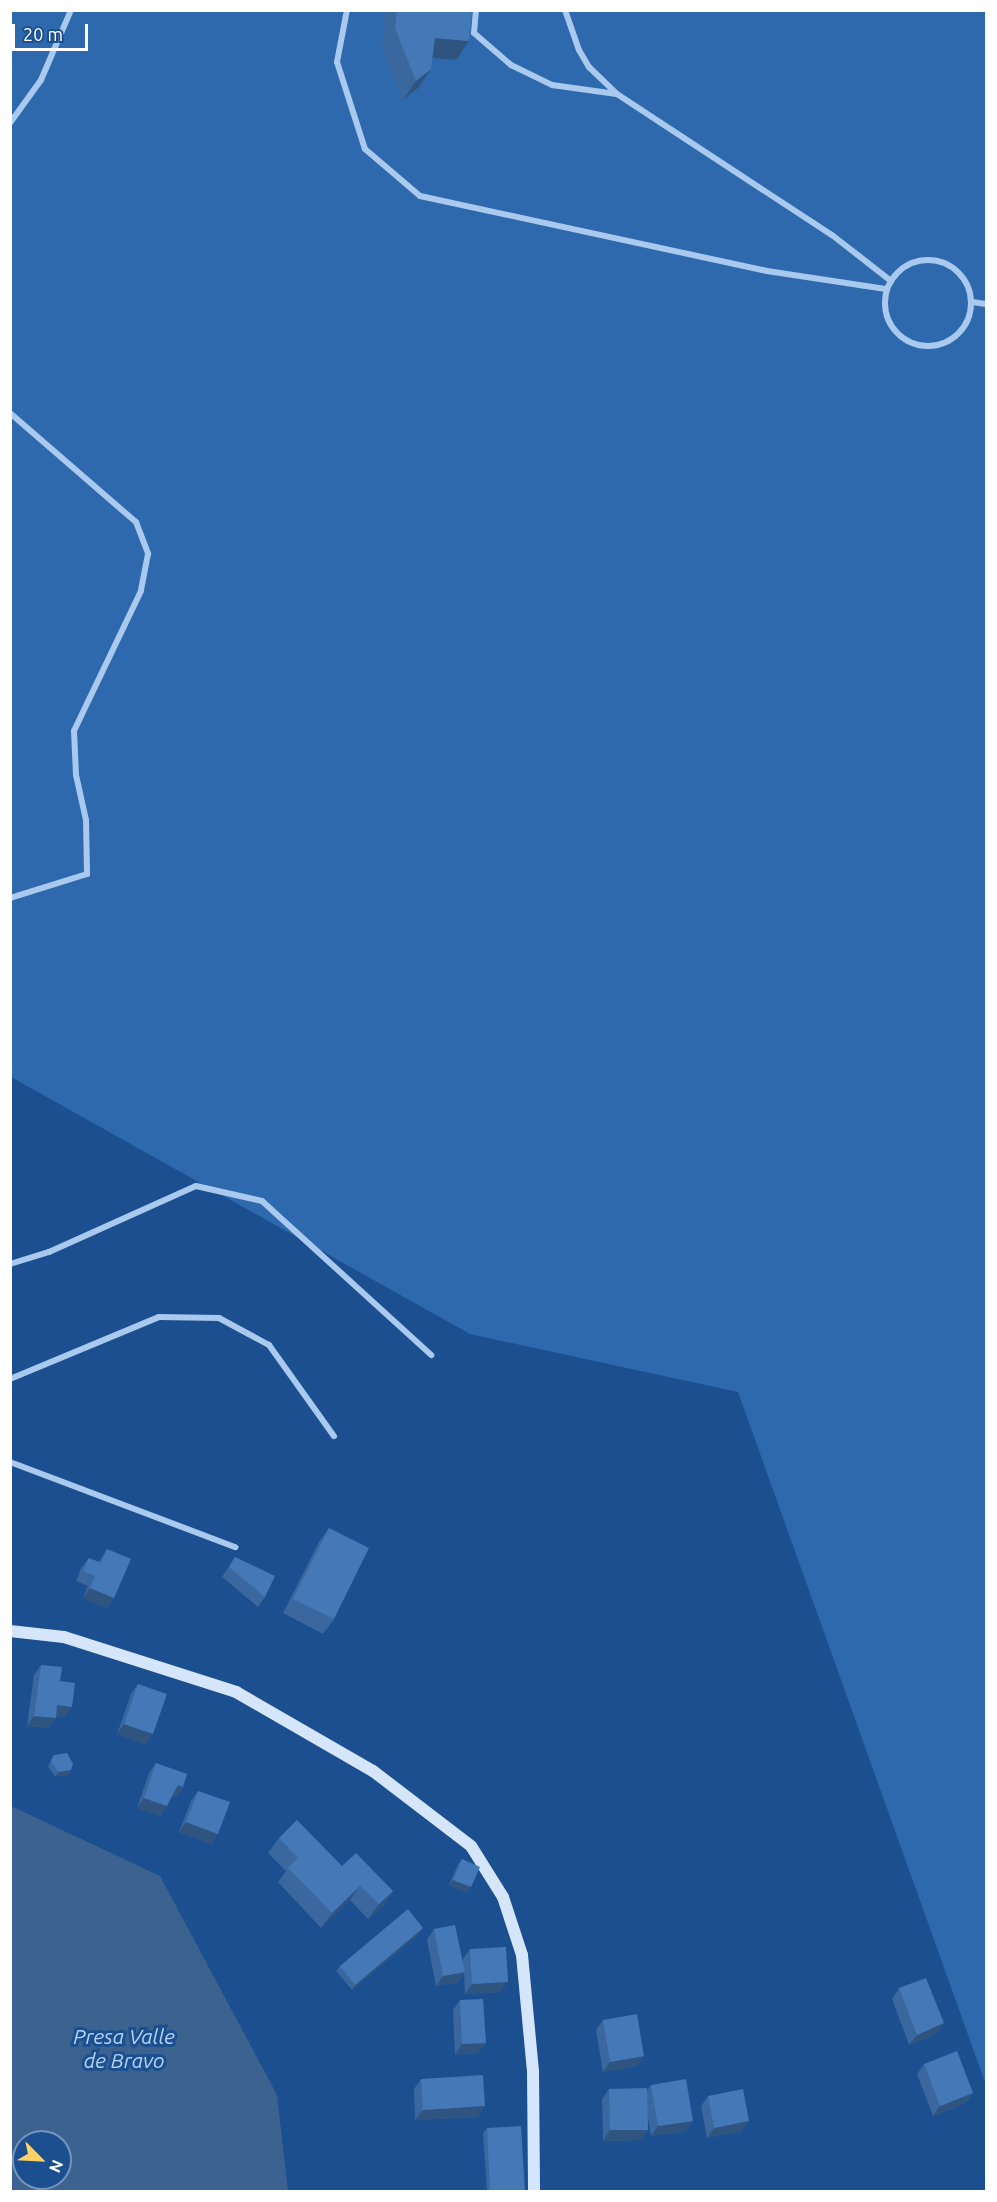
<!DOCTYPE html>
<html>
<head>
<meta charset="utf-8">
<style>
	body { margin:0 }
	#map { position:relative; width:997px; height:2202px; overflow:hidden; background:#1b4f8f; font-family:Ubuntu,sans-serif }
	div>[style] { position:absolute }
	.green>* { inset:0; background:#2e69ad }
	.water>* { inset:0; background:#3c6290 }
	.minor>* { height:6px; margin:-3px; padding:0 3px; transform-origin:3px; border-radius:3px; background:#a9c9ee }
	.minor>.ring { margin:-3px; padding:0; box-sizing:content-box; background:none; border:6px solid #a9c9ee; border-radius:50% }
	.secondary>* { height:12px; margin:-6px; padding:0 6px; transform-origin:6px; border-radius:6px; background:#d6e6fa }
	.wall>* { inset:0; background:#3a679d }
	.shaded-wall>* { inset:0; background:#305480 }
	.building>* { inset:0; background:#4478b7 }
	span { translate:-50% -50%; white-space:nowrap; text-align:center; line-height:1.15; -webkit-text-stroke:6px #1b4f8f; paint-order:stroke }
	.water-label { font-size:21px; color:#b5d3f5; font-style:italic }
	.frame { position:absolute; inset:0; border:12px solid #fff; pointer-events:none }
	.north { position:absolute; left:12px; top:2130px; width:60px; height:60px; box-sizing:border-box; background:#1b4f8f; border:2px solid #7695bc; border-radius:50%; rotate:114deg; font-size:16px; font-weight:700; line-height:24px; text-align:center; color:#fff }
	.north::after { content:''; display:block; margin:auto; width:21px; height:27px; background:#ffd166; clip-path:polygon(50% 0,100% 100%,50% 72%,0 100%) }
	.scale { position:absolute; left:12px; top:24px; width:76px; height:27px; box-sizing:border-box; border:3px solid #fff; border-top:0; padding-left:8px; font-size:18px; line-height:21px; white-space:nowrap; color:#fff; -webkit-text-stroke:4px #1b4f8f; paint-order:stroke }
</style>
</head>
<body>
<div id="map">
	<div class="green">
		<div style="clip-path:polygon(11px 11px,986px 11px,986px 2085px,738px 1392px,470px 1334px,11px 1077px)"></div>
	</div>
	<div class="water">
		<div style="clip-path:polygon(evenodd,11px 1806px,160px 1876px,277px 2095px,288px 2191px,11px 2191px,11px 1806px,24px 2142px,60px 2142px,60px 2178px,24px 2178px,24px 2142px)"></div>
	</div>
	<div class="minor">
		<div style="left:347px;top:10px;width:53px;rotate:100.9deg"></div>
		<div style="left:337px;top:62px;width:91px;rotate:72.2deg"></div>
		<div style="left:365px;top:149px;width:72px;rotate:40.5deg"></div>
		<div style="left:420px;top:196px;width:355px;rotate:12.2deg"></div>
		<div style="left:767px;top:271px;width:120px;rotate:8.6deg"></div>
		<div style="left:476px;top:10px;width:23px;rotate:95deg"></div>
		<div style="left:474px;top:33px;width:49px;rotate:40.9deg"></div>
		<div style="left:511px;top:65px;width:46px;rotate:26deg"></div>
		<div style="left:552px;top:85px;width:65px;rotate:8deg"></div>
		<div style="left:565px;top:10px;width:42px;rotate:70.7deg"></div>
		<div style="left:579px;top:50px;width:20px;rotate:60deg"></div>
		<div style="left:589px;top:67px;width:39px;rotate:44deg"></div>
		<div style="left:617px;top:94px;width:257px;rotate:33.3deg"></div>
		<div style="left:832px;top:235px;width:75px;rotate:37.9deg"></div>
		<div style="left:10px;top:123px;width:53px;rotate:-54.2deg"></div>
		<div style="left:41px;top:80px;width:76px;rotate:-66.8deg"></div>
		<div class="ring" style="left:885px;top:260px;width:80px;height:80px"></div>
		<div style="left:972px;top:302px;width:14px;rotate:8deg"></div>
		<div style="left:10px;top:413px;width:167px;rotate:40.9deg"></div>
		<div style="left:136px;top:522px;width:34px;rotate:69deg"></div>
		<div style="left:148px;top:554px;width:38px;rotate:101deg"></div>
		<div style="left:141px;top:591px;width:155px;rotate:115.6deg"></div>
		<div style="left:74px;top:731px;width:44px;rotate:87.4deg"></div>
		<div style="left:76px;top:775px;width:46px;rotate:77.5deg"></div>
		<div style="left:86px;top:820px;width:54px;rotate:88.9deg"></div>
		<div style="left:87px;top:874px;width:81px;rotate:162.7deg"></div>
		<div style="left:10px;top:1264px;width:41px;rotate:-17.1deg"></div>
		<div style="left:49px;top:1252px;width:161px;rotate:-24.2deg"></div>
		<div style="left:196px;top:1186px;width:68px;rotate:12.8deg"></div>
		<div style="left:262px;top:1201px;width:229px;rotate:42.3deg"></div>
		<div style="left:10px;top:1379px;width:161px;rotate:-22.6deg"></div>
		<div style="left:159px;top:1317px;width:60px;rotate:1deg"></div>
		<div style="left:219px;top:1318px;width:57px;rotate:28.4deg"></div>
		<div style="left:269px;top:1345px;width:112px;rotate:54.5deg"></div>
		<div style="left:10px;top:1462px;width:241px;rotate:20.7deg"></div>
	</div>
	<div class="secondary">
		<div style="left:10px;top:1631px;width:54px;rotate:6.3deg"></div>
		<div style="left:64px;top:1637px;width:181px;rotate:17.7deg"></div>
		<div style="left:236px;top:1692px;width:158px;rotate:30deg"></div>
		<div style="left:373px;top:1771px;width:123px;rotate:37.4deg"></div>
		<div style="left:471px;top:1846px;width:60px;rotate:57.9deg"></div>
		<div style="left:503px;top:1897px;width:61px;rotate:71.9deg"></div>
		<div style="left:522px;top:1955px;width:117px;rotate:84.6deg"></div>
		<div style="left:533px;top:2071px;width:121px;rotate:89.5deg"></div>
	</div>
	<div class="wall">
		<div style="clip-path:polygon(385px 10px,472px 10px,456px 60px,433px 58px,418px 88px,403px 100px,382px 48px)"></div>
		<div style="clip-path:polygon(329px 1528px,334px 1619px,323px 1634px,283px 1613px,319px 1542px)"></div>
		<div style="clip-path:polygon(107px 1549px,114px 1598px,107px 1608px,83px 1598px,88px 1586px,76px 1581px,81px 1568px,89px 1558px,99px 1562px)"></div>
		<div style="clip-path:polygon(235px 1557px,265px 1597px,258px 1607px,222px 1577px)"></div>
		<div style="clip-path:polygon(41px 1665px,60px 1681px,65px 1717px,56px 1716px,56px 1718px,48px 1728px,27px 1726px,34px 1675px)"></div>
		<div style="clip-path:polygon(138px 1684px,146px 1745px,117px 1734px,131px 1694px)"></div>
		<div style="clip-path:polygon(54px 1755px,71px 1770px,67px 1775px,55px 1777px,48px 1766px)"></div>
		<div style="clip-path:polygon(156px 1763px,183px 1787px,176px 1797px,172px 1796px,160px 1816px,137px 1808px,149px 1773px)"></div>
		<div style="clip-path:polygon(198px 1791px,218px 1834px,211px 1844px,179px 1832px,191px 1801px)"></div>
		<div style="clip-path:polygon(279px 1838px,342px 1866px,393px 1891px,383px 1906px,368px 1919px,350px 1900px,321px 1928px,278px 1882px,286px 1871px,268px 1853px)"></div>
		<div style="clip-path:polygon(462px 1859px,467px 1893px,449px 1885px,458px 1864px)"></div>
		<div style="clip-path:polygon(423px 1928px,420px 1933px,352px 1990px,336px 1971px,340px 1966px)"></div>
		<div style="clip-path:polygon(434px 1929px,463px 1964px,463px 1959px,470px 1949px,501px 1992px,465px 1994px,464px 1973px,458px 1982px,436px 1986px,427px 1940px)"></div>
		<div style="clip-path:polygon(899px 1988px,937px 2034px,909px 2045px,892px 1999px)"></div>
		<div style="clip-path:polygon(460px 2000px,486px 2043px,478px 2053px,455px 2055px,453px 2010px)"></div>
		<div style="clip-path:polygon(603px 2020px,644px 2056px,637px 2066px,603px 2072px,596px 2030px)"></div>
		<div style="clip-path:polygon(924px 2064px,973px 2093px,966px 2103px,933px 2116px,917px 2074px)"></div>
		<div style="clip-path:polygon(421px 2079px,478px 2117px,415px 2120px,414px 2089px)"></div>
		<div style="clip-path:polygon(651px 2085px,693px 2121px,686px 2131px,651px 2136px,648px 2117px,648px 2130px,641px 2140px,603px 2141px,602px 2099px,609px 2089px,647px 2091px)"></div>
		<div style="clip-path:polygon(708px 2096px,742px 2131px,707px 2138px,701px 2106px)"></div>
		<div style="clip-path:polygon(487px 2128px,525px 2192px,487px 2192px,483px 2133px)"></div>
	</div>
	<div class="shaded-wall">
		<div style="clip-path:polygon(435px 38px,469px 41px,456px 60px,421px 57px)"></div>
		<div style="clip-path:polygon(431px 69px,418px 88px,403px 100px,416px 81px)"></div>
		<div style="clip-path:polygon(90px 1588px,114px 1598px,107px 1608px,83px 1598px)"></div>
		<div style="clip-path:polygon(57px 1705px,72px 1707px,65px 1717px,50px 1715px)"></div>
		<div style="clip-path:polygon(34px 1716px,56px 1718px,48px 1728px,27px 1726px)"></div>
		<div style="clip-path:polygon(124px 1724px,153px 1734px,146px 1745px,117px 1734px)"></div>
		<div style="clip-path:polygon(71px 1770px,67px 1775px,55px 1777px,58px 1772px)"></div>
		<div style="clip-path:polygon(178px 1785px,183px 1787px,176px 1797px,171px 1795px)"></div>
		<div style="clip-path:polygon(144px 1798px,167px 1806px,160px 1816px,137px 1808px)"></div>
		<div style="clip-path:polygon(186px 1822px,218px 1834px,211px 1844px,179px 1832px)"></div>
		<div style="clip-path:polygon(453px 1880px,471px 1887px,467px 1893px,449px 1885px)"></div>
		<div style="clip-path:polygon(360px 1886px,350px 1900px,321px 1928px,332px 1913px)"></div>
		<div style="clip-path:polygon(393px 1891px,383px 1906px,368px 1919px,379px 1904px)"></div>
		<div style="clip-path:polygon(423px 1928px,420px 1933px,352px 1990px,355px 1985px)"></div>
		<div style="clip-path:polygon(465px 1972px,458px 1982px,436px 1986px,443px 1976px)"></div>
		<div style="clip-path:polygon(508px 1982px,501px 1992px,465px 1994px,472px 1984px)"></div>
		<div style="clip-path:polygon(944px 2023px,937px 2034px,909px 2045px,917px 2035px)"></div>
		<div style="clip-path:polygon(486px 2043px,478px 2053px,455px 2055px,462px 2044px)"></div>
		<div style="clip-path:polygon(644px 2056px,637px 2066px,603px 2072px,610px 2062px)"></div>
		<div style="clip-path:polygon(973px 2093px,966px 2103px,933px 2116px,940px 2106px)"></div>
		<div style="clip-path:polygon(485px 2106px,478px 2117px,415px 2120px,423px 2110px)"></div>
		<div style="clip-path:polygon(693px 2121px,686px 2131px,651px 2136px,658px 2126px)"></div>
		<div style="clip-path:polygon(749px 2121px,742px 2131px,707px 2138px,714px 2128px)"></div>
		<div style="clip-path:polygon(610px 2130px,648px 2130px,641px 2140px,603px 2141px)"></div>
	</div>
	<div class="building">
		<div style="clip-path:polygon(397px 10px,472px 10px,469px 41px,435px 38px,431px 69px,416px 81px,395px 28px)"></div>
		<div style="clip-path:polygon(329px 1528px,369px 1548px,334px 1619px,293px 1599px)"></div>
		<div style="clip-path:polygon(107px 1549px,131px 1559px,114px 1598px,90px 1588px,95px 1576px,83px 1571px,89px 1558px,101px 1563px)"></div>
		<div style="clip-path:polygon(235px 1557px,275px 1576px,265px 1597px,229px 1567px)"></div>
		<div style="clip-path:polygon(41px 1665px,62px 1667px,60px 1681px,75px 1683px,72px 1707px,57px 1705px,56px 1718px,34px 1716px)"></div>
		<div style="clip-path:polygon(138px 1684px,167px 1694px,153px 1734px,124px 1724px)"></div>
		<div style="clip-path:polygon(67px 1753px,73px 1764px,71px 1770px,58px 1772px,51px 1761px,54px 1755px)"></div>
		<div style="clip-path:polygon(156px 1763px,187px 1774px,183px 1787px,178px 1785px,167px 1806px,144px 1798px)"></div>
		<div style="clip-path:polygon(198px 1791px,230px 1802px,218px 1834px,186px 1822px)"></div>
		<div style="clip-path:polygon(297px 1820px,342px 1866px,356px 1853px,393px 1891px,379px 1904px,360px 1886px,332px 1913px,288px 1868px,298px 1858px,279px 1838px)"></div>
		<div style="clip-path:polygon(462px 1859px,480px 1867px,471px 1887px,453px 1880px)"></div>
		<div style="clip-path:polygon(408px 1909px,423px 1928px,355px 1985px,340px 1966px)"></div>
		<div style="clip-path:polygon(455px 1925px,465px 1972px,443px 1976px,434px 1929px)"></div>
		<div style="clip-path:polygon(506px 1947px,508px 1982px,472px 1984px,470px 1949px)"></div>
		<div style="clip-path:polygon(926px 1978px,944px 2023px,917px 2035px,899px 1988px)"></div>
		<div style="clip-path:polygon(483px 1999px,486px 2043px,462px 2044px,460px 2000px)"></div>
		<div style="clip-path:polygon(637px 2014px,644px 2056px,610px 2062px,603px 2020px)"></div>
		<div style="clip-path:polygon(957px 2051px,973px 2093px,940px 2106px,924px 2064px)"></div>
		<div style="clip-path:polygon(483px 2075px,485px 2106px,423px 2110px,421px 2079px)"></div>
		<div style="clip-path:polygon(686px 2079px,693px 2121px,658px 2126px,651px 2085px)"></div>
		<div style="clip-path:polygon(647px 2088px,648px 2130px,610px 2130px,609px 2089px)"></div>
		<div style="clip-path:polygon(743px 2089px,749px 2121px,714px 2128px,708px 2096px)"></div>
		<div style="clip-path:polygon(521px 2126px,525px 2192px,490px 2192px,487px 2128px)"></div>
	</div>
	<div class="water-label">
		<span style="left:124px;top:2048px">Presa Valle<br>de Bravo</span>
	</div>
	<div class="frame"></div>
	<div class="north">N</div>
	<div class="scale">20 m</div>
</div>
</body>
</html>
